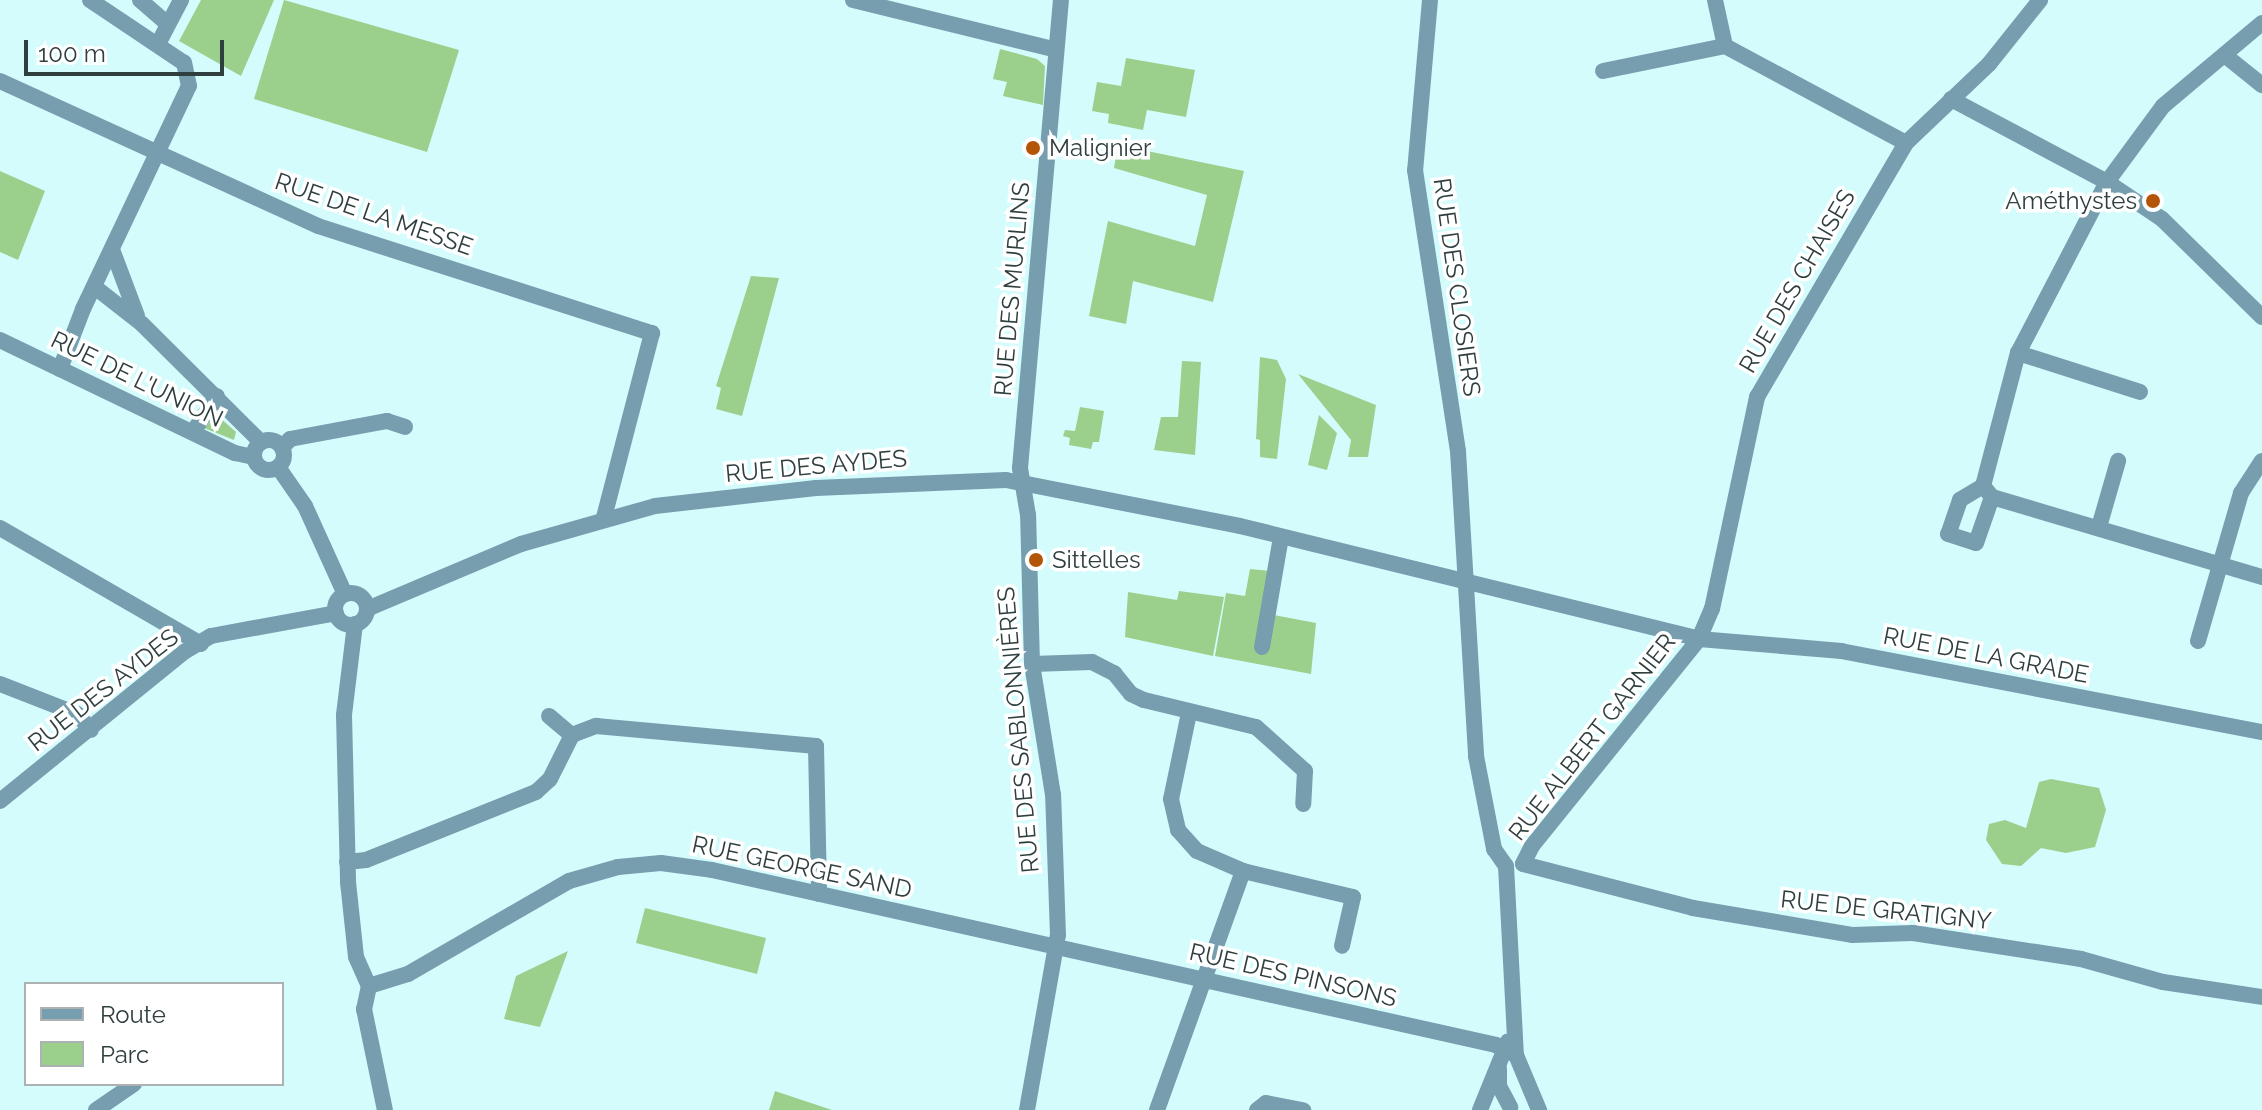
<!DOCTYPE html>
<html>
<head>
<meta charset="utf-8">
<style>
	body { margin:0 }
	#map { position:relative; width:2262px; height:1110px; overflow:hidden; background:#d5fcfd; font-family:Raleway,sans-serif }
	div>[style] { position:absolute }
	.green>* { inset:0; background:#9bd08c }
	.minor>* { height:16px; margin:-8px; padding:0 8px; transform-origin:8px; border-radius:8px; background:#779eaf }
	.minor>.ring { margin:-8px; padding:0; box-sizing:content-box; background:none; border:16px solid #779eaf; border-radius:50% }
	.tertiary>* { height:16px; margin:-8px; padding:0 8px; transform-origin:8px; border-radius:8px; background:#779eaf }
	.tertiary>.ring { margin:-8px; padding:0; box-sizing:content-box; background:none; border:16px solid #779eaf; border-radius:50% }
	.dots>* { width:22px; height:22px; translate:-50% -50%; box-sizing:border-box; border:4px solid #fff; border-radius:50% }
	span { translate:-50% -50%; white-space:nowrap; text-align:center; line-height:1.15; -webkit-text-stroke:7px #fff; paint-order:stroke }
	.poi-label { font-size:24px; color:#2f3f3f }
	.left { translate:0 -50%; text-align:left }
	.right { translate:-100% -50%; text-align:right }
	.street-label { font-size:24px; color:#2f3f3f }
	.legend { position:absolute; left:24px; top:982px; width:260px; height:104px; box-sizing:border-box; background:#fff; border:2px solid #acb2b2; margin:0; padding:10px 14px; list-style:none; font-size:24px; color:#2f3f3f }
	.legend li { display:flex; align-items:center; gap:16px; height:40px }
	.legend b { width:40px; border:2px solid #acb2b2 }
	.scale { position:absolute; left:24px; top:40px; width:200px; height:36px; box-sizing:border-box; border:4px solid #2f3f3f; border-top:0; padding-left:10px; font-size:24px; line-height:28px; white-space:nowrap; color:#2f3f3f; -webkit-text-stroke:6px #fff; paint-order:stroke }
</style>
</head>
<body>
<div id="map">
	<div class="green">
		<div style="clip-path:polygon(201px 0,274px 0,241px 76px,179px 41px)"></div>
		<div style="clip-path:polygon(284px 0,459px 50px,427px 152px,254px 99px)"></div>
		<div style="clip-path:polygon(1000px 49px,1037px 59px,1045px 66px,1043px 105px,1003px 96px,1007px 82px,993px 79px)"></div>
		<div style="clip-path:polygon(1126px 58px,1195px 70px,1186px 117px,1147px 110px,1143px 130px,1108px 123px,1109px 114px,1092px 111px,1097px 82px,1121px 86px)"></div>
		<div style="clip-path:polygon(1118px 145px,1244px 171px,1213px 302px,1133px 281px,1126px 324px,1089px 316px,1108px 221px,1195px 246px,1207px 195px,1114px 168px)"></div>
		<div style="clip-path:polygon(0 171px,45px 191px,18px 260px,0 252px)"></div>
		<div style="clip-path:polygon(751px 276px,779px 278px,742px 416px,716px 409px,721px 388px,716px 386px)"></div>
		<div style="clip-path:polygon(1260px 357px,1277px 360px,1286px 379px,1277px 459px,1260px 457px,1260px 440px,1256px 439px)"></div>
		<div style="clip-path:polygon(1182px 361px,1201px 362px,1195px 455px,1154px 450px,1161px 417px,1178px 417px)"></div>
		<div style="clip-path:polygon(1298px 374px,1376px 405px,1368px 457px,1348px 457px,1351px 440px)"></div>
		<div style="clip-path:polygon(1080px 407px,1104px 411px,1099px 442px,1093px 442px,1091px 449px,1069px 445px,1070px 438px,1063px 436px,1065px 430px,1075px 431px)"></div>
		<div style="clip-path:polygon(217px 415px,236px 432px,234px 440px,204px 428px)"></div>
		<div style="clip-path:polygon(1319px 415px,1337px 433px,1327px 470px,1308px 465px)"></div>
		<div style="clip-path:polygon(1250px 569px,1271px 571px,1274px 615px,1316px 623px,1311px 674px,1215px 656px,1226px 593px,1245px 596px)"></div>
		<div style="clip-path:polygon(1179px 591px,1224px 597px,1213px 656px,1125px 637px,1128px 592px,1177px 600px)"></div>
		<div style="clip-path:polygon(2051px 779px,2099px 788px,2106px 810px,2095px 847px,2066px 853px,2041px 848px,2021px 866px,2002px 864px,1986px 840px,1989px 824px,2005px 820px,2026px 828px,2039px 782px)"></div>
		<div style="clip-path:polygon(645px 908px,766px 938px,757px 974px,636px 943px)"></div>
		<div style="clip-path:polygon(568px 951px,540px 1027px,504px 1019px,516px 976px)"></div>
		<div style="clip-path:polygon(775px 1091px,832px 1110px,769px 1110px)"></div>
	</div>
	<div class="minor">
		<div style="left:140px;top:0;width:37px;rotate:41deg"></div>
		<div style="left:853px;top:0;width:209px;rotate:13.8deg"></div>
		<div style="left:1430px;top:0;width:171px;rotate:95deg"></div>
		<div style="left:1415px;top:170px;width:284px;rotate:81.3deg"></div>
		<div style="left:1458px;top:451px;width:306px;rotate:86.6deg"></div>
		<div style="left:1476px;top:756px;width:95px;rotate:79deg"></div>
		<div style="left:1494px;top:849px;width:21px;rotate:55deg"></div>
		<div style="left:1715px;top:0;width:47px;rotate:77.7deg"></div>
		<div style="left:1725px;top:46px;width:205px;rotate:28.2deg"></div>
		<div style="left:158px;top:44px;width:50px;rotate:-62.4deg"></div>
		<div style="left:2227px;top:57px;width:45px;rotate:38.7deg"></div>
		<div style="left:1603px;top:71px;width:125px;rotate:-11.6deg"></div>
		<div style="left:0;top:81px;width:349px;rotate:24.5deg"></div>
		<div style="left:318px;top:226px;width:351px;rotate:17.8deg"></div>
		<div style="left:652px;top:333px;width:190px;rotate:104.6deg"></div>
		<div style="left:1951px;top:99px;width:177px;rotate:28deg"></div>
		<div style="left:2107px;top:182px;width:66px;rotate:33.9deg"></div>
		<div style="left:2162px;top:219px;width:140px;rotate:44.4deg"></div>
		<div style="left:113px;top:252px;width:68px;rotate:69.4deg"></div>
		<div style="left:96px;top:288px;width:58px;rotate:38deg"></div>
		<div style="left:142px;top:324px;width:168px;rotate:44.8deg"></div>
		<div style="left:0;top:340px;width:261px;rotate:25.7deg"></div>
		<div style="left:235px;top:453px;width:19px;rotate:12deg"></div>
		<div style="left:2018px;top:353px;width:128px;rotate:17.7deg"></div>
		<div style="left:60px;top:369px;width:64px;rotate:-69deg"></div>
		<div style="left:83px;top:309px;width:247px;rotate:-64.6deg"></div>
		<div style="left:189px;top:86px;width:24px;rotate:-102deg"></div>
		<div style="left:184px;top:63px;width:113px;rotate:-146.2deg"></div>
		<div style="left:193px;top:432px;width:43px;rotate:-56.3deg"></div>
		<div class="ring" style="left:254px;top:440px;width:14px;height:14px"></div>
		<div style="left:282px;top:448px;width:12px;rotate:-48deg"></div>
		<div style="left:290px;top:439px;width:99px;rotate:-10.5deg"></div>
		<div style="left:387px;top:421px;width:19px;rotate:18deg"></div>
		<div style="left:278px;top:467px;width:47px;rotate:55.3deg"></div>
		<div style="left:305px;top:506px;width:97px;rotate:65.6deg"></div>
		<div style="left:1983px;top:486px;width:27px;rotate:149deg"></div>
		<div style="left:1960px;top:500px;width:36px;rotate:109deg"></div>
		<div style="left:1948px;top:534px;width:29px;rotate:18deg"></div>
		<div style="left:1976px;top:543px;width:49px;rotate:-70.8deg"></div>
		<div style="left:1992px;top:497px;width:14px;rotate:-129deg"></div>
		<div style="left:1983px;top:486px;width:138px;rotate:-75.3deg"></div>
		<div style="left:2018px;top:353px;width:193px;rotate:-62.5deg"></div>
		<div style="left:2107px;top:182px;width:94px;rotate:-53.6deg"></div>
		<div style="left:2163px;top:106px;width:129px;rotate:-40deg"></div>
		<div style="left:1992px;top:497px;width:282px;rotate:16.5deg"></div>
		<div style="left:2099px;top:527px;width:69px;rotate:-73.9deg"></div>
		<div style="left:0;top:528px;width:232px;rotate:30deg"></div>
		<div style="left:355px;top:624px;width:92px;rotate:96.9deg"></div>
		<div style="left:344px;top:715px;width:167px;rotate:88.6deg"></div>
		<div style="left:348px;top:882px;width:75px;rotate:83.9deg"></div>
		<div style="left:356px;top:957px;width:32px;rotate:66deg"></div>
		<div style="left:369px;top:986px;width:24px;rotate:102deg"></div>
		<div style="left:364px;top:1009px;width:103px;rotate:78.3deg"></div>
		<div style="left:1699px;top:639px;width:33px;rotate:-67deg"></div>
		<div style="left:1712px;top:609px;width:217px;rotate:-78deg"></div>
		<div style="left:1757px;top:397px;width:294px;rotate:-59.6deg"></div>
		<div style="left:1906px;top:143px;width:115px;rotate:-43.6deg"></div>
		<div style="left:1989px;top:64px;width:82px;rotate:-51.4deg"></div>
		<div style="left:2198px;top:641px;width:154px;rotate:-73.8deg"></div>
		<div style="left:2241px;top:493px;width:38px;rotate:-57deg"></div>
		<div style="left:1262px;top:647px;width:112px;rotate:-80.2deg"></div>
		<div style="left:1032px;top:664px;width:60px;rotate:-1.9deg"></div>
		<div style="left:1092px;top:662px;width:25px;rotate:27deg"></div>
		<div style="left:1114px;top:673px;width:27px;rotate:51deg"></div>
		<div style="left:1131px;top:694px;width:14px;rotate:25deg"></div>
		<div style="left:1144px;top:700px;width:115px;rotate:13.6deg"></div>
		<div style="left:1256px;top:727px;width:66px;rotate:41.9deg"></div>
		<div style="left:1305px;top:771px;width:33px;rotate:93deg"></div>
		<div style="left:0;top:684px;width:83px;rotate:21.3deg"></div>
		<div style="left:77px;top:714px;width:21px;rotate:49deg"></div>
		<div style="left:1189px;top:713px;width:88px;rotate:101.8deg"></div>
		<div style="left:1171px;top:799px;width:32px;rotate:77deg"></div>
		<div style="left:1178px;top:830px;width:28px;rotate:48deg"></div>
		<div style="left:1197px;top:851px;width:50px;rotate:23.5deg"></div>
		<div style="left:1243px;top:871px;width:113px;rotate:13.3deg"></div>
		<div style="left:1353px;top:897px;width:50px;rotate:102.7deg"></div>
		<div style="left:549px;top:716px;width:30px;rotate:40deg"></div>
		<div style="left:347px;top:862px;width:19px;rotate:-6deg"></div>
		<div style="left:366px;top:860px;width:183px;rotate:-21.8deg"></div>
		<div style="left:536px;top:792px;width:19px;rotate:-43deg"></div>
		<div style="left:550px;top:779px;width:49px;rotate:-63.4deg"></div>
		<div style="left:572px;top:735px;width:26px;rotate:-21deg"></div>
		<div style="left:596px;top:726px;width:221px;rotate:5.2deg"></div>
		<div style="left:816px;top:746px;width:148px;rotate:88.8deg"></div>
		<div style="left:1506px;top:866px;width:189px;rotate:87deg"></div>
		<div style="left:1516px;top:1055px;width:60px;rotate:67.3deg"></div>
		<div style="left:369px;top:986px;width:41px;rotate:-17.1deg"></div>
		<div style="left:408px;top:974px;width:186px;rotate:-30deg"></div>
		<div style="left:569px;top:881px;width:51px;rotate:-15.9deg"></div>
		<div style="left:618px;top:867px;width:43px;rotate:-5.3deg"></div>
		<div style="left:661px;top:863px;width:51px;rotate:7.8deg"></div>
		<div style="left:712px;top:870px;width:803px;rotate:12.58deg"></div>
		<div style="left:1496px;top:1045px;width:22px;rotate:27deg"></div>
		<div style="left:1499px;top:1069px;width:17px;rotate:90deg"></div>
		<div style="left:1499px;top:1086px;width:24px;rotate:62deg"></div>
		<div style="left:96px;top:1110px;width:46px;rotate:-34.4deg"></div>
		<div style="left:1027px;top:1110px;width:178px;rotate:-80deg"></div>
		<div style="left:1058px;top:935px;width:140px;rotate:-92deg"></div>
		<div style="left:1053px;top:795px;width:133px;rotate:-99.1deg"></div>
		<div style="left:1032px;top:664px;width:149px;rotate:-91.5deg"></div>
		<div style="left:1028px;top:515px;width:48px;rotate:-99.7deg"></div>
		<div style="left:1020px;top:468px;width:470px;rotate:-85deg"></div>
		<div style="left:1157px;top:1110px;width:254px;rotate:-70.2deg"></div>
		<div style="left:1257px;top:1110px;width:11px;rotate:-38deg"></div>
		<div style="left:1266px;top:1103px;width:38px;rotate:11deg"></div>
		<div style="left:1480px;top:1110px;width:74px;rotate:-67.9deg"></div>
	</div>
	<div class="tertiary">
		<div class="ring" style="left:335px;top:593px;width:16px;height:16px"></div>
		<div style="left:367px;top:609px;width:167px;rotate:-22.9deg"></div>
		<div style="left:521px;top:544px;width:139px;rotate:-15.8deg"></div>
		<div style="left:655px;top:506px;width:162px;rotate:-6.4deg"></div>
		<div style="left:816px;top:488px;width:190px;rotate:-2.4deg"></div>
		<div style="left:1006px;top:480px;width:238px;rotate:11.1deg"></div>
		<div style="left:1240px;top:526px;width:473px;rotate:13.8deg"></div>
		<div style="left:1699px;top:639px;width:143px;rotate:4.8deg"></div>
		<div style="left:1841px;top:651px;width:429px;rotate:10.9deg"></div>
		<div style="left:1699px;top:639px;width:266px;rotate:128.9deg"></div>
		<div style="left:1532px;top:846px;width:20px;rotate:117deg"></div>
		<div style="left:1523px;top:864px;width:176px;rotate:14.5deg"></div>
		<div style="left:1693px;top:908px;width:161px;rotate:9.6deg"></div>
		<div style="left:1852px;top:935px;width:61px;rotate:-1.9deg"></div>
		<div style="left:1913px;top:933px;width:170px;rotate:8.8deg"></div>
		<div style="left:2081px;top:959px;width:85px;rotate:15.7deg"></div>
		<div style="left:2163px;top:982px;width:100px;rotate:8.6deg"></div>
		<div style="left:0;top:801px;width:237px;rotate:-39deg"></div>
		<div style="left:184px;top:652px;width:31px;rotate:-31deg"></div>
		<div style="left:211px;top:636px;width:127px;rotate:-10.4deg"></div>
	</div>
	<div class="dots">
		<div style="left:1033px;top:148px;background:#b35406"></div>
		<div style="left:2153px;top:201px;background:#b35406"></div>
		<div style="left:1036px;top:560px;background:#b35406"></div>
	</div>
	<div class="poi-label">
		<span class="left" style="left:1049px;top:148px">Malignier</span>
		<span class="right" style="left:2137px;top:201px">Améthystes</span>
		<span class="left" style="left:1052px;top:560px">Sittelles</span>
	</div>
	<div class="street-label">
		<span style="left:374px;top:214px;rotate:19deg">RUE DE LA MESSE</span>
		<span style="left:1797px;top:281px;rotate:-60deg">RUE DES CHAISES</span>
		<span style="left:1457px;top:287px;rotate:82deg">RUE DES CLOSIERS</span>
		<span style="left:1012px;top:289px;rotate:-85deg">RUE DES MURLINS</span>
		<span style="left:137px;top:379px;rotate:26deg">RUE DE L'UNION</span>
		<span style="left:816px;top:466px;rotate:-5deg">RUE DES AYDES</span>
		<span style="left:1986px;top:655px;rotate:11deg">RUE DE LA GRADE</span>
		<span style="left:103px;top:690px;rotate:-38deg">RUE DES AYDES</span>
		<span style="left:1018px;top:730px;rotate:-95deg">RUE DES SABLONNIÈRES</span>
		<span style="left:1592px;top:737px;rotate:-52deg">RUE ALBERT GARNIER</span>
		<span style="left:802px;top:867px;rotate:12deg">RUE GEORGE SAND</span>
		<span style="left:1886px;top:910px;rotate:6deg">RUE DE GRATIGNY</span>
		<span style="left:1293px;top:975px;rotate:13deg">RUE DES PINSONS</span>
	</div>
	<ul class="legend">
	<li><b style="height:10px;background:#779eaf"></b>Route</li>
	<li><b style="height:22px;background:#9bd08c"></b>Parc</li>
	</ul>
	<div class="scale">100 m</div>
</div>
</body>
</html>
